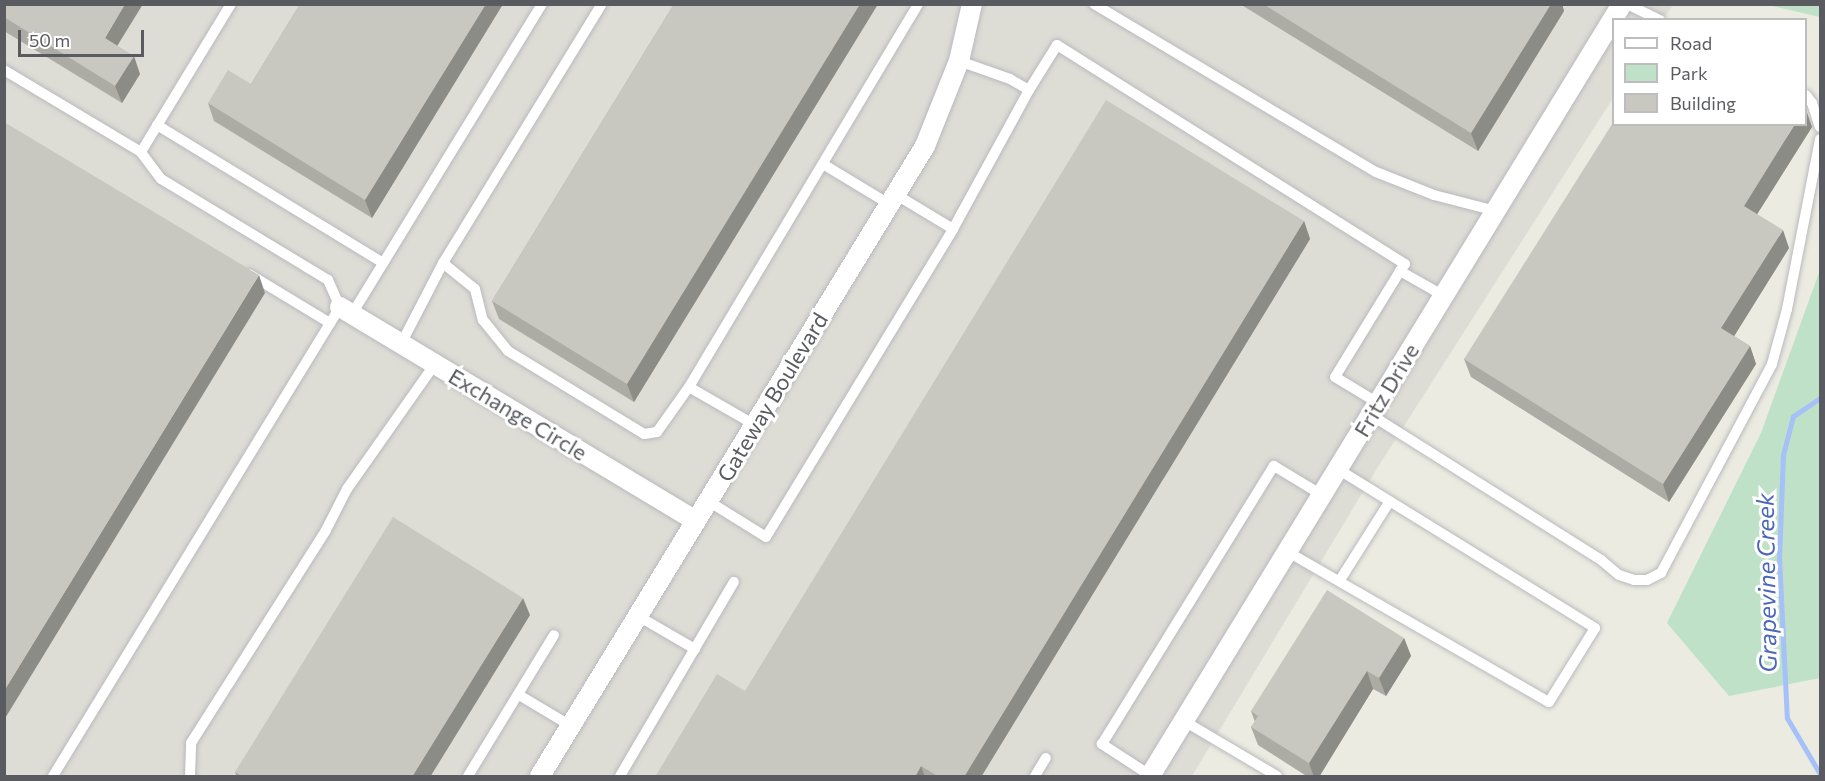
<!DOCTYPE html>
<html>
<head>
<meta charset="utf-8">
<style>
	body { margin:0 }
	#map { position:relative; width:1825px; height:781px; overflow:hidden; background:#ebebe1; font-family:Commissioner,sans-serif }
	div>[style] { position:absolute }
	.industrial>* { inset:0; background:#dddcd5 }
	.green>* { inset:0; background:#bfe1c7 }
	.stream>* { height:5px; margin:-2.5px; padding:0 2.5px; transform-origin:2.5px; border-radius:2.5px; background:#a5c1f7 }
	.roads { filter:drop-shadow(0 0 2px #b9b9bf) drop-shadow(0 0 2px #b9b9bf) }
	.service>* { height:10px; margin:-5px; padding:0 5px; transform-origin:5px; border-radius:5px; background:#fff }
	.minor>* { height:20px; margin:-10px; padding:0 10px; transform-origin:10px; border-radius:10px; background:#fff }
	.wall>* { inset:0; background:#acaca5 }
	.shaded-wall>* { inset:0; background:#8c8c86 }
	.building>* { inset:0; background:#c8c8c0 }
	span { translate:-50% -50%; white-space:nowrap; text-align:center; line-height:1.15; -webkit-text-stroke:6px #fff; paint-order:stroke }
	.street-label { font-size:22px; color:#595b61 }
	.water-label { font-size:24px; color:#4b67b7; font-style:italic }
	.frame { position:absolute; inset:0; border:6px solid #595b61; pointer-events:none }
	.legend { position:absolute; left:1612px; top:18px; width:195px; height:108px; box-sizing:border-box; background:#fff; border:2px solid #bdbdc0; margin:0; padding:8px 10px; list-style:none; font-size:18px; color:#595b61 }
	.legend li { display:flex; align-items:center; gap:12px; height:30px }
	.legend b { width:30px; border:2px solid #bdbdc0 }
	.scale { position:absolute; left:18px; top:30px; width:126px; height:27px; box-sizing:border-box; border:3px solid #595b61; border-top:0; padding-left:8px; font-size:18px; line-height:21px; white-space:nowrap; color:#595b61; -webkit-text-stroke:4px #fff; paint-order:stroke }
</style>
</head>
<body>
<div id="map">
	<div class="industrial">
		<div style="clip-path:polygon(5px 5px,1673px 5px,1663px 19px,1614px 20px,1613px 98px,1376px 470px,1192px 776px,5px 776px)"></div>
	</div>
	<div class="green">
		<div style="clip-path:polygon(1768px 5px,1820px 5px,1820px 17px)"></div>
		<div style="clip-path:polygon(1820px 270px,1820px 678px,1729px 696px,1667px 623px,1761px 433px)"></div>
	</div>
	<div class="stream">
		<div style="left:1820px;top:398px;width:32px;rotate:146deg"></div>
		<div style="left:1793px;top:416px;width:40px;rotate:104.4deg"></div>
		<div style="left:1783px;top:455px;width:102px;rotate:92.2deg"></div>
		<div style="left:1779px;top:557px;width:161px;rotate:87.2deg"></div>
		<div style="left:1787px;top:718px;width:65px;rotate:59.5deg"></div>
	</div>
	<div class="roads">
		<div class="service">
			<div style="left:1094px;top:4px;width:328px;rotate:30.8deg"></div>
			<div style="left:1376px;top:172px;width:62px;rotate:21.6deg"></div>
			<div style="left:1434px;top:195px;width:64px;rotate:14.5deg"></div>
			<div style="left:1627px;top:4px;width:37px;rotate:26deg"></div>
			<div style="left:4px;top:70px;width:160px;rotate:30.9deg"></div>
			<div style="left:1029px;top:90px;width:53px;rotate:-58.1deg"></div>
			<div style="left:1057px;top:45px;width:411px;rotate:32.2deg"></div>
			<div style="left:1405px;top:264px;width:9px;rotate:126deg"></div>
			<div style="left:1806px;top:95px;width:10px;rotate:53deg"></div>
			<div style="left:1812px;top:103px;width:25px;rotate:72deg"></div>
			<div style="left:157px;top:125px;width:265px;rotate:31.4deg"></div>
			<div style="left:823px;top:164px;width:77px;rotate:31.2deg"></div>
			<div style="left:953px;top:229px;width:158px;rotate:-61.3deg"></div>
			<div style="left:1029px;top:90px;width:22px;rotate:-150deg"></div>
			<div style="left:1010px;top:79px;width:54px;rotate:-160.6deg"></div>
			<div style="left:443px;top:263px;width:41px;rotate:39.1deg"></div>
			<div style="left:475px;top:289px;width:32px;rotate:76deg"></div>
			<div style="left:483px;top:320px;width:40px;rotate:51deg"></div>
			<div style="left:508px;top:351px;width:159px;rotate:31.4deg"></div>
			<div style="left:644px;top:434px;width:13px;rotate:-9deg"></div>
			<div style="left:657px;top:432px;width:55px;rotate:-54.6deg"></div>
			<div style="left:249px;top:274px;width:95px;rotate:31.2deg"></div>
			<div style="left:352px;top:314px;width:364px;rotate:-58.5deg"></div>
			<div style="left:401px;top:344px;width:91px;rotate:-62.6deg"></div>
			<div style="left:443px;top:263px;width:304px;rotate:-58.5deg"></div>
			<div style="left:1378px;top:403px;width:50px;rotate:-148.8deg"></div>
			<div style="left:1335px;top:377px;width:124px;rotate:-58.5deg"></div>
			<div style="left:1400px;top:271px;width:51px;rotate:29.6deg"></div>
			<div style="left:1371px;top:415px;width:272px;rotate:32.2deg"></div>
			<div style="left:1601px;top:560px;width:23px;rotate:40deg"></div>
			<div style="left:1619px;top:575px;width:16px;rotate:18deg"></div>
			<div style="left:1634px;top:580px;width:13px"></div>
			<div style="left:1647px;top:580px;width:16px;rotate:-27deg"></div>
			<div style="left:1661px;top:573px;width:237px;rotate:-62deg"></div>
			<div style="left:1772px;top:364px;width:57px;rotate:-74.7deg"></div>
			<div style="left:1787px;top:309px;width:173px;rotate:-79deg"></div>
			<div style="left:755px;top:425px;width:76px;rotate:-150.1deg"></div>
			<div style="left:689px;top:387px;width:446px;rotate:-59.1deg"></div>
			<div style="left:708px;top:501px;width:68px;rotate:31.8deg"></div>
			<div style="left:766px;top:537px;width:360px;rotate:-58.7deg"></div>
			<div style="left:953px;top:229px;width:68px;rotate:-148.9deg"></div>
			<div style="left:1288px;top:552px;width:301px;rotate:29.9deg"></div>
			<div style="left:1549px;top:702px;width:87px;rotate:-58.1deg"></div>
			<div style="left:1595px;top:628px;width:302px;rotate:-148.3deg"></div>
			<div style="left:1340px;top:580px;width:93px;rotate:-57.7deg"></div>
			<div style="left:638px;top:616px;width:66px;rotate:30.1deg"></div>
			<div style="left:519px;top:695px;width:61px;rotate:30.8deg"></div>
			<div style="left:1184px;top:721px;width:108px;rotate:30.6deg"></div>
			<div style="left:53px;top:776px;width:550px;rotate:-58.54deg"></div>
			<div style="left:340px;top:307px;width:30px;rotate:-114deg"></div>
			<div style="left:328px;top:280px;width:195px;rotate:-148.8deg"></div>
			<div style="left:161px;top:179px;width:34px;rotate:-127deg"></div>
			<div style="left:141px;top:152px;width:173px;rotate:-58.7deg"></div>
			<div style="left:190px;top:776px;width:33px;rotate:-88deg"></div>
			<div style="left:191px;top:743px;width:252px;rotate:-57.6deg"></div>
			<div style="left:326px;top:530px;width:46px;rotate:-62.9deg"></div>
			<div style="left:347px;top:489px;width:153px;rotate:-54.9deg"></div>
			<div style="left:468px;top:776px;width:165px;rotate:-58.6deg"></div>
			<div style="left:620px;top:776px;width:225px;rotate:-59.6deg"></div>
			<div style="left:1035px;top:776px;width:21px;rotate:-59deg"></div>
			<div style="left:1151px;top:776px;width:59px;rotate:-146.9deg"></div>
			<div style="left:1102px;top:744px;width:327px;rotate:-58.3deg"></div>
			<div style="left:1274px;top:466px;width:56px;rotate:31.1deg"></div>
		</div>
		<div class="minor">
			<div style="left:340px;top:307px;width:415px;rotate:31deg"></div>
			<div style="left:540px;top:776px;width:738px;rotate:-58.57deg"></div>
			<div style="left:925px;top:146px;width:92px;rotate:-68.2deg"></div>
			<div style="left:959px;top:61px;width:58px;rotate:-77.2deg"></div>
			<div style="left:1150px;top:776px;width:905px;rotate:-58.56deg"></div>
		</div>
	</div>
	<div class="wall">
		<div style="clip-path:polygon(4px 4px,117px 46px,140px 74px,122px 103px,4px 31px)"></div>
		<div style="clip-path:polygon(300px 4px,503px 4px,372px 218px,214px 121px,208px 103px,251px 84px)"></div>
		<div style="clip-path:polygon(674px 4px,878px 4px,634px 402px,499px 319px,492px 301px)"></div>
		<div style="clip-path:polygon(1240px 4px,1562px 4px,1564px 11px,1478px 151px)"></div>
		<div style="clip-path:polygon(1806px 110px,1812px 127px,1757px 214px,1789px 248px,1734px 336px,1750px 346px,1756px 364px,1669px 502px,1471px 377px,1464px 359px,1806px 124px)"></div>
		<div style="clip-path:polygon(1304px 221px,1310px 239px,981px 777px,655px 777px,745px 691px)"></div>
		<div style="clip-path:polygon(530px 615px,430px 777px,237px 777px,235px 772px)"></div>
		<div style="clip-path:polygon(1404px 638px,1411px 656px,1386px 696px,1373px 689px,1319px 777px,1308px 777px,1258px 745px,1251px 727px,1255px 722px,1251px 711px)"></div>
	</div>
	<div class="shaded-wall">
		<div style="clip-path:polygon(125px 4px,143px 4px,111px 56px,105px 38px)"></div>
		<div style="clip-path:polygon(486px 4px,503px 4px,372px 218px,365px 200px)"></div>
		<div style="clip-path:polygon(860px 4px,878px 4px,634px 402px,627px 384px)"></div>
		<div style="clip-path:polygon(1551px 4px,1562px 4px,1564px 11px,1478px 151px,1471px 133px)"></div>
		<div style="clip-path:polygon(134px 56px,140px 74px,122px 103px,115px 86px)"></div>
		<div style="clip-path:polygon(1806px 110px,1812px 127px,1751px 224px,1744px 206px,1795px 124px,1806px 124px)"></div>
		<div style="clip-path:polygon(1304px 221px,1310px 239px,981px 777px,964px 777px)"></div>
		<div style="clip-path:polygon(1783px 230px,1789px 248px,1728px 346px,1721px 328px)"></div>
		<div style="clip-path:polygon(259px 275px,265px 293px,4px 720px,4px 691px)"></div>
		<div style="clip-path:polygon(1750px 346px,1756px 364px,1669px 502px,1663px 484px)"></div>
		<div style="clip-path:polygon(523px 598px,530px 615px,430px 777px,412px 777px)"></div>
		<div style="clip-path:polygon(1404px 638px,1411px 656px,1386px 696px,1379px 678px)"></div>
		<div style="clip-path:polygon(1367px 671px,1373px 689px,1319px 777px,1314px 777px,1309px 763px)"></div>
		<div style="clip-path:polygon(921px 766px,925px 777px,915px 777px)"></div>
	</div>
	<div class="building">
		<div style="clip-path:polygon(4px 4px,125px 4px,105px 38px,134px 56px,115px 86px,4px 17px)"></div>
		<div style="clip-path:polygon(300px 4px,486px 4px,365px 200px,208px 103px,228px 70px,251px 84px)"></div>
		<div style="clip-path:polygon(674px 4px,860px 4px,627px 384px,492px 301px)"></div>
		<div style="clip-path:polygon(1263px 4px,1551px 4px,1471px 133px)"></div>
		<div style="clip-path:polygon(1106px 100px,1304px 221px,964px 777px,939px 777px,921px 766px,915px 777px,655px 777px,717px 674px,745px 691px)"></div>
		<div style="clip-path:polygon(1614px 121px,1614px 124px,1795px 124px,1744px 206px,1783px 230px,1721px 328px,1750px 346px,1663px 484px,1464px 359px)"></div>
		<div style="clip-path:polygon(4px 122px,259px 275px,4px 691px)"></div>
		<div style="clip-path:polygon(393px 517px,523px 598px,412px 777px,243px 777px,235px 772px)"></div>
		<div style="clip-path:polygon(1327px 590px,1404px 638px,1379px 678px,1367px 671px,1309px 763px,1251px 727px,1258px 716px,1251px 711px)"></div>
	</div>
	<div class="street-label">
		<span style="left:1386px;top:390px;rotate:-59deg">Fritz Drive</span>
		<span style="left:772px;top:397px;rotate:-59deg">Gateway Boulevard</span>
		<span style="left:518px;top:414px;rotate:31deg">Exchange Circle</span>
	</div>
	<div class="water-label">
		<span style="left:1766px;top:583px;rotate:-91deg">Grapevine Creek</span>
	</div>
	<div class="frame"></div>
	<ul class="legend">
	<li><b style="height:8px;background:#fff"></b>Road</li>
	<li><b style="height:16px;background:#bfe1c7"></b>Park</li>
	<li><b style="height:16px;background:#c8c8c0"></b>Building</li>
	</ul>
	<div class="scale">50 m</div>
</div>
</body>
</html>
